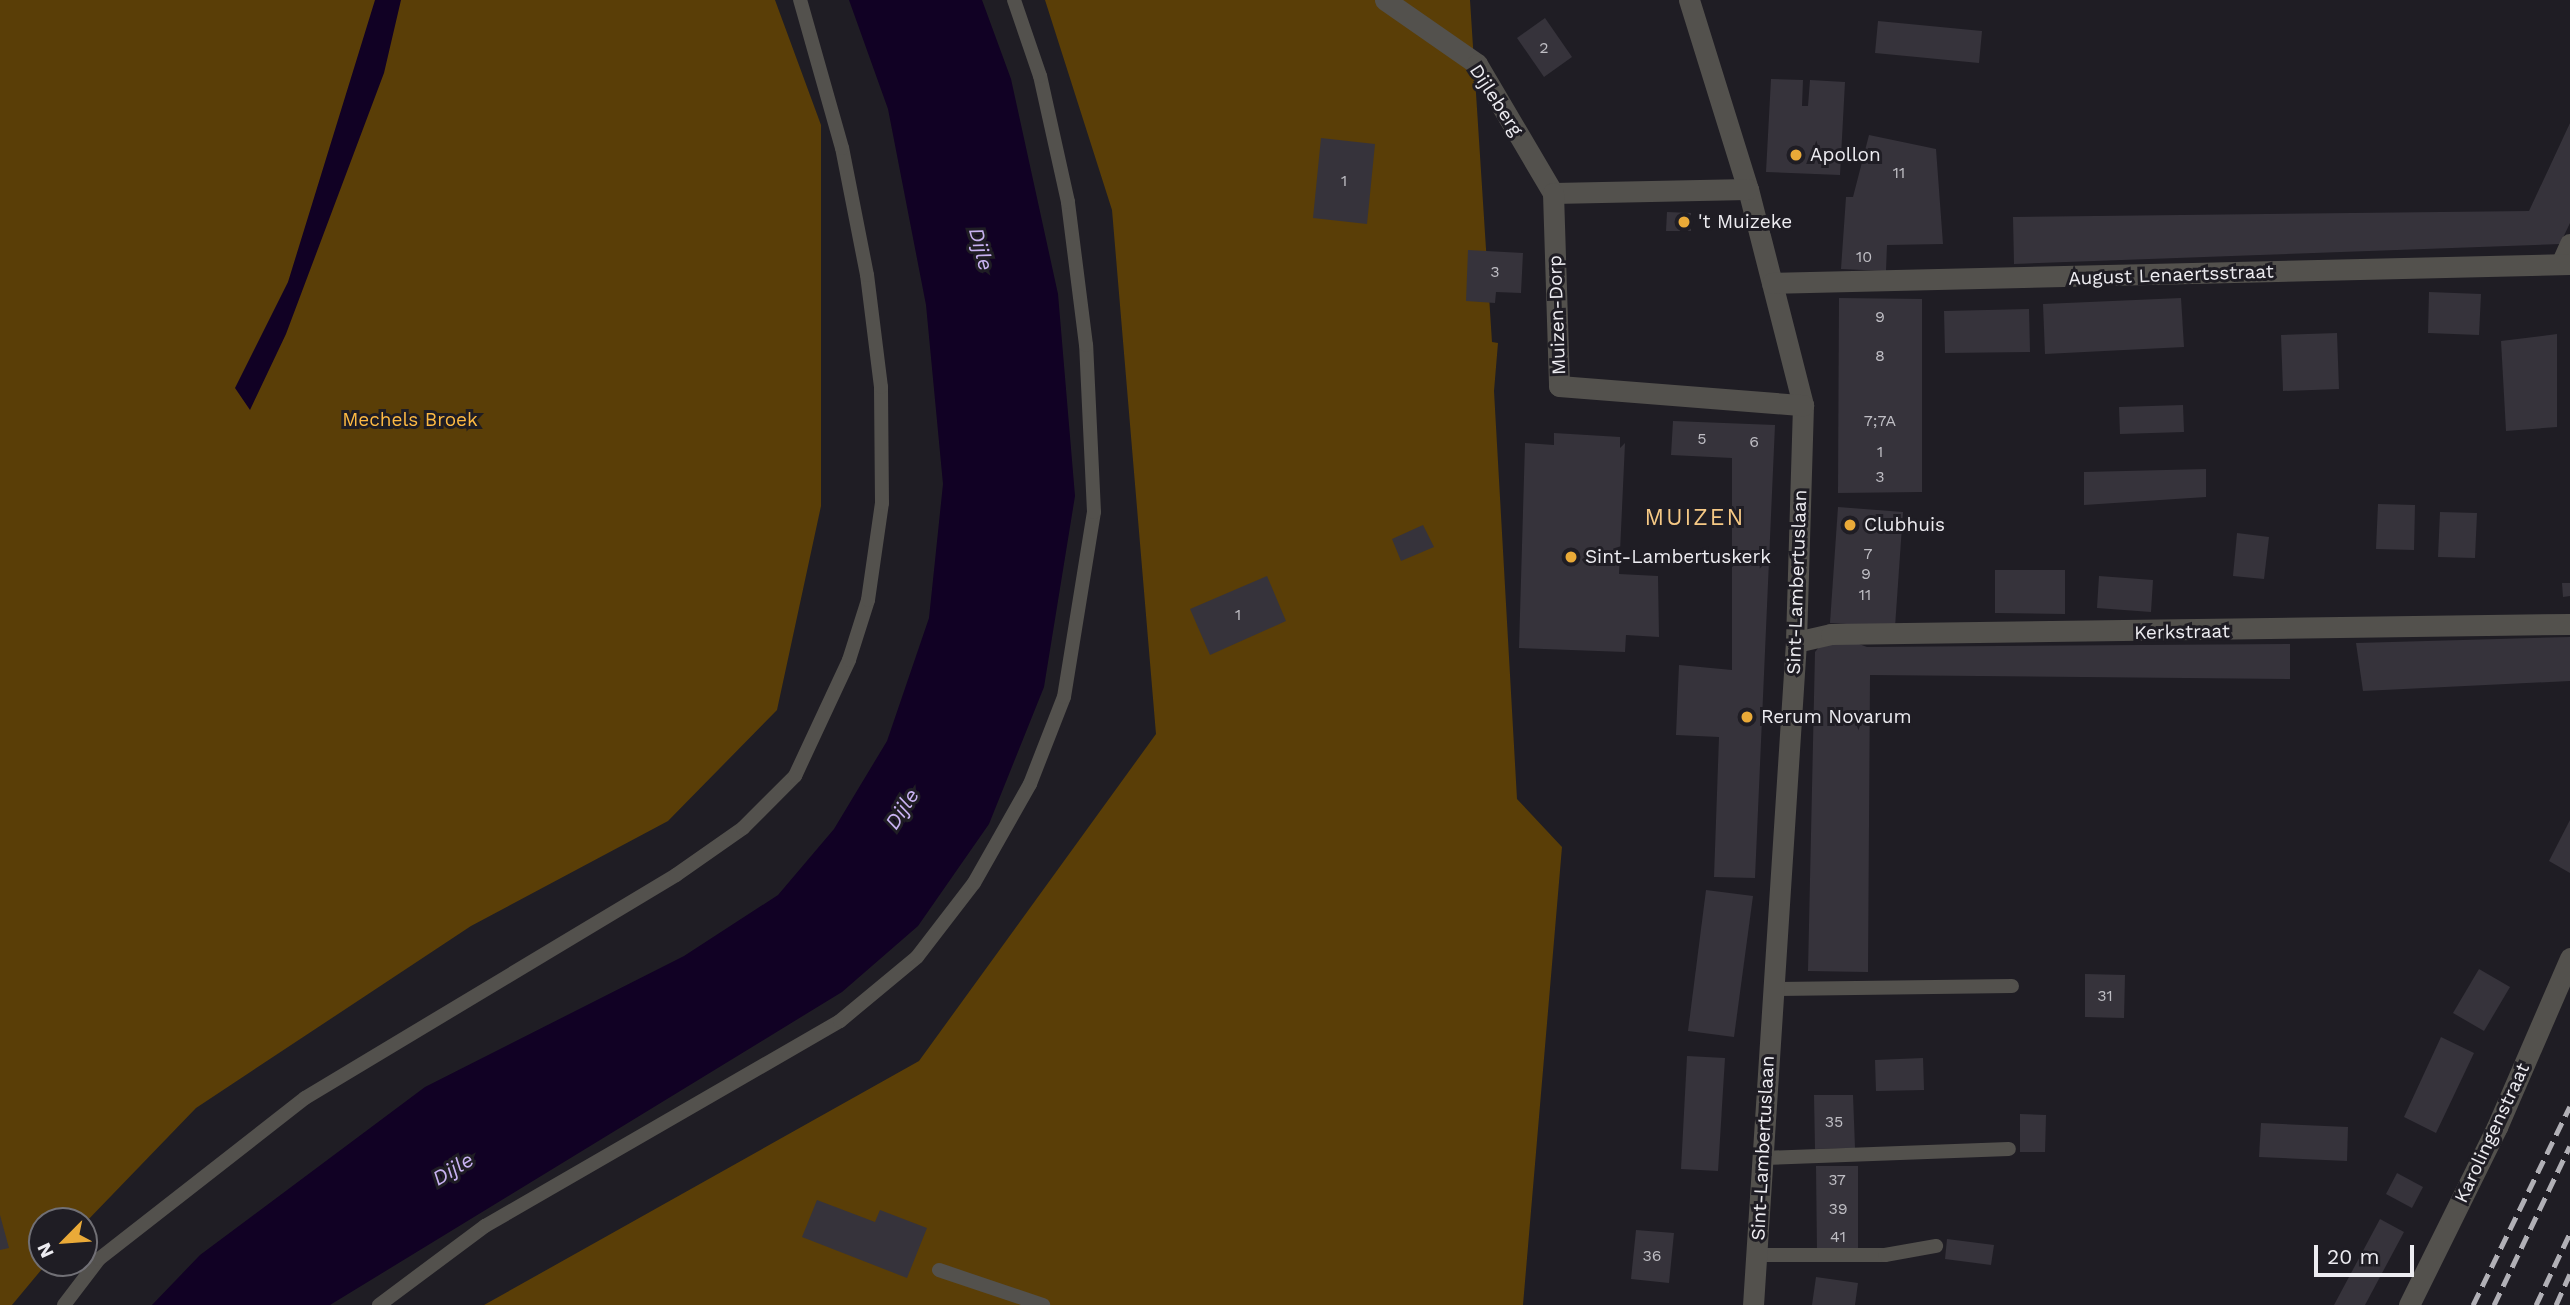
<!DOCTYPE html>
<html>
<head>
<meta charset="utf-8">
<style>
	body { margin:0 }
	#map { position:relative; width:2570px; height:1305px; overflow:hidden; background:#1f1d24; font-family:"Work Sans",sans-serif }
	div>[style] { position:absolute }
	.green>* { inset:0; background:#5a3e07 }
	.water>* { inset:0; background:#110124 }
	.building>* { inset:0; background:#36333b }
	.service>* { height:14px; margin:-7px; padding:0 7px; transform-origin:7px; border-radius:7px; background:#53514d }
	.minor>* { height:21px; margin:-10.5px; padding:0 10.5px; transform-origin:10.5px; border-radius:10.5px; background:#53514d }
	.rail>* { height:5px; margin-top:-2.5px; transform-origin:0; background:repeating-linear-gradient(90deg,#b1b0b6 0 14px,transparent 0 21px) }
	.dots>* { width:19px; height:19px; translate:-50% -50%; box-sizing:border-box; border:4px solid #1f1d24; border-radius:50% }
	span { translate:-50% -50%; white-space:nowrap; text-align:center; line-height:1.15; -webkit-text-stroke:6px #1f1d24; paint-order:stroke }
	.number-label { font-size:16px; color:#bfbec4 }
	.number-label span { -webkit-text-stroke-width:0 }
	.street-label { font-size:19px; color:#edecf1 }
	.poi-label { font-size:19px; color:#edecf1 }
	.left { translate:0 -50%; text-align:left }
	.park-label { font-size:19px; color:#feba43 }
	.water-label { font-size:21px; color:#c8b2f1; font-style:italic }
	.quarter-label { font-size:23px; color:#f6c985; letter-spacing:2px }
	.north { position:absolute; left:28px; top:1207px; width:70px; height:70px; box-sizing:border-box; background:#1f1d24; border:2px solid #717076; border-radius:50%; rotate:245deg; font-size:19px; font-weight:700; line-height:28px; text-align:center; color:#edecf1 }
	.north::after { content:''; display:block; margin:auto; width:24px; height:32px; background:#eaaa38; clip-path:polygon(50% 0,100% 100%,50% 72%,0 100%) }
	.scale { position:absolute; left:2314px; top:1245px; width:100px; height:32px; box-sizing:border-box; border:4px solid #edecf1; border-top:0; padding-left:9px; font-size:21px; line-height:24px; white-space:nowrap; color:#edecf1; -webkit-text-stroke:5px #1f1d24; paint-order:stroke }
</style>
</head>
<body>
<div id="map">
	<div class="green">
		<div style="clip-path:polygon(0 0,775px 0,821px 125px,821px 506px,777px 710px,668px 821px,471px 926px,196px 1108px,84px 1224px,42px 1221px,47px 1263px,12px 1305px,0 1305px)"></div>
		<div style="clip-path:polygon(1045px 0,1470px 0,1492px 342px,1498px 343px,1494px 391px,1517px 799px,1562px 847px,1523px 1305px,484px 1305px,919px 1061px,1156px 734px,1112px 210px)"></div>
	</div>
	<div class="water">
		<div style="clip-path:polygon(375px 0,401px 0,384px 73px,286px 334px,250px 410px,235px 388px,288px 282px)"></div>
		<div style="clip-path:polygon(849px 0,982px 0,1011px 79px,1058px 294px,1075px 496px,1044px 687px,989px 824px,918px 926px,842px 992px,330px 1305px,152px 1305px,200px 1255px,425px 1087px,684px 956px,778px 895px,834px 829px,887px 741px,929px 618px,943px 484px,926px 305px,888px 109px)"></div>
	</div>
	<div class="building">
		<div style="clip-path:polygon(1545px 18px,1572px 57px,1544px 77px,1517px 38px)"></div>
		<div style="clip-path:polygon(1878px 21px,1982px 31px,1979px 63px,1875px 53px)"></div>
		<div style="clip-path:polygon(1771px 79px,1803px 80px,1802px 106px,1808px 106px,1810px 80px,1845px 82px,1840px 175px,1766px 172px)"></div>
		<div style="clip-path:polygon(2570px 123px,2570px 223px,2560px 244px,2014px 264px,2013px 217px,2529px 211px)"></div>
		<div style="clip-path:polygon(1869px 135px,1936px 149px,1943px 244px,1887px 245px,1886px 271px,1841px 269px,1846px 197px,1853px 197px)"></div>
		<div style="clip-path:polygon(1321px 138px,1375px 144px,1367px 224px,1313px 218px)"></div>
		<div style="clip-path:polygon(1667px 212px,1691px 213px,1691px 231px,1666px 231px)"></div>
		<div style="clip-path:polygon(1468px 250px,1523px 253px,1521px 293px,1496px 292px,1495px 303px,1466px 301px)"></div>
		<div style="clip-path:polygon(2429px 292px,2481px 294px,2479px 335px,2428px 333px)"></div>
		<div style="clip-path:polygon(1839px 298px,1922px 299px,1922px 492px,1838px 493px)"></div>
		<div style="clip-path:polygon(2181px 298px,2184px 347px,2045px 354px,2043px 304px)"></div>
		<div style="clip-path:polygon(2029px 309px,2030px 352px,1945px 353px,1944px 311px)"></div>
		<div style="clip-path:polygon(2337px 333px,2339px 389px,2283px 391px,2281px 335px)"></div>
		<div style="clip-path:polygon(2557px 334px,2557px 427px,2506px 431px,2501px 341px)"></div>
		<div style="clip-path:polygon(2183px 405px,2184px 432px,2120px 434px,2119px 407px)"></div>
		<div style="clip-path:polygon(1673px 421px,1775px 425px,1755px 878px,1714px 877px,1719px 737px,1676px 735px,1679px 665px,1732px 670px,1732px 458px,1671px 455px)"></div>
		<div style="clip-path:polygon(1554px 433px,1620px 437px,1620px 448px,1625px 443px,1619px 574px,1658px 576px,1659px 637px,1626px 635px,1625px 652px,1519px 648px,1525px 443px,1554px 445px)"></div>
		<div style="clip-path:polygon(2206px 469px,2206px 497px,2084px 505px,2084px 472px)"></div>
		<div style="clip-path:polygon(2378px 504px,2415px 505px,2414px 550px,2376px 549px)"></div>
		<div style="clip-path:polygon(1838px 507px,1903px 512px,1895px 627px,1830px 623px)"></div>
		<div style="clip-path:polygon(2440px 512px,2477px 513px,2475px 558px,2438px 557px)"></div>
		<div style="clip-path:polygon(1423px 525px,1434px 547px,1401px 561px,1392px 539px)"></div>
		<div style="clip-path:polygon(2237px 533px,2269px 537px,2264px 579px,2233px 576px)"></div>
		<div style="clip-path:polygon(1995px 570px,2065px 570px,2065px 614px,1995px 613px)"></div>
		<div style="clip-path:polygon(1267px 576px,1286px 621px,1210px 655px,1190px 609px)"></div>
		<div style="clip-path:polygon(2099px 576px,2153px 580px,2151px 612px,2097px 608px)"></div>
		<div style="clip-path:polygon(2562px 583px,2570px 583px,2570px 596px,2563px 597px)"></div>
		<div style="clip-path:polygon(2570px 637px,2570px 681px,2363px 691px,2356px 643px)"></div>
		<div style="clip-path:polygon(1848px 640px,1867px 647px,2290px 644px,2290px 679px,1870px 675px,1868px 972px,1808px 971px,1815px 652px,1824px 641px)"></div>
		<div style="clip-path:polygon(2570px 820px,2570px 873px,2549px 861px)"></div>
		<div style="clip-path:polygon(1706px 890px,1753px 896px,1734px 1037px,1688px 1031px)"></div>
		<div style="clip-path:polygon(2479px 969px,2510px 987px,2484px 1031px,2453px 1013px)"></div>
		<div style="clip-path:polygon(2085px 974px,2125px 975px,2124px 1018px,2085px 1017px)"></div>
		<div style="clip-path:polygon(2441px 1037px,2474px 1053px,2436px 1133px,2404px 1117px)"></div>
		<div style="clip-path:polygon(1687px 1056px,1725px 1058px,1718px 1171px,1681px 1169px)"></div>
		<div style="clip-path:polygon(1923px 1058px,1924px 1090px,1876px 1091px,1875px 1060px)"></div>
		<div style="clip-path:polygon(1814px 1095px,1853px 1095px,1855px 1148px,1815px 1149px)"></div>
		<div style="clip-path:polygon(2020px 1114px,2046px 1115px,2045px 1152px,2020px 1152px)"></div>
		<div style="clip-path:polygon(2261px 1123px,2348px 1127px,2347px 1161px,2259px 1157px)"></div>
		<div style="clip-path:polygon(1816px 1166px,1858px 1166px,1858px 1251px,1817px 1251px)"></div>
		<div style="clip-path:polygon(2397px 1173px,2423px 1187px,2412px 1208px,2386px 1194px)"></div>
		<div style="clip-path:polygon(817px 1200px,875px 1222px,880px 1210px,927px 1228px,907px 1278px,802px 1237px)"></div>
		<div style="clip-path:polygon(0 1215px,9px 1248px,0 1250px)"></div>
		<div style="clip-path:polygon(2380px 1219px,2404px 1232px,2365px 1305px,2334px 1305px)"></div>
		<div style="clip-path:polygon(1636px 1230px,1674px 1233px,1669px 1283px,1631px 1279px)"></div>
		<div style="clip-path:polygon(1947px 1239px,1994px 1245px,1991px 1265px,1945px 1259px)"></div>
		<div style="clip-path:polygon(1816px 1277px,1858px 1283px,1855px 1305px,1812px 1305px)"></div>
	</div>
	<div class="service">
		<div style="left:1773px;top:989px;width:239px;rotate:-0.7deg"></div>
		<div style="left:1763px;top:1158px;width:246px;rotate:-2.1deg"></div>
		<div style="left:1756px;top:1255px;width:129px"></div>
		<div style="left:1885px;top:1255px;width:52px;rotate:-10deg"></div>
		<div style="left:939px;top:1270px;width:110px;rotate:18.6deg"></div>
		<div style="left:64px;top:1305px;width:58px;rotate:-52.7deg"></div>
		<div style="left:99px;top:1259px;width:261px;rotate:-38deg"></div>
		<div style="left:305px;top:1098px;width:433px;rotate:-31deg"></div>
		<div style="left:676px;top:875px;width:82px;rotate:-35deg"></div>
		<div style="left:743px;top:828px;width:74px;rotate:-45deg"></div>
		<div style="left:795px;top:776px;width:128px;rotate:-65deg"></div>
		<div style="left:849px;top:660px;width:63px;rotate:-72.4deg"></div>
		<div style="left:868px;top:600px;width:98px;rotate:-81.8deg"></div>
		<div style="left:882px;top:503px;width:116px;rotate:-90.5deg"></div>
		<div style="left:881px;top:387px;width:113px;rotate:-97.1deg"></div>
		<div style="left:867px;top:275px;width:129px;rotate:-101.1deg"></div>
		<div style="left:842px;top:148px;width:154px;rotate:-105.8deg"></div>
		<div style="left:379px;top:1305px;width:132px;rotate:-36.7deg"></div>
		<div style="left:485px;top:1226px;width:410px;rotate:-30deg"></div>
		<div style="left:840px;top:1021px;width:100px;rotate:-39.7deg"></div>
		<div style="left:917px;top:957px;width:93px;rotate:-52.4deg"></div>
		<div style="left:974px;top:883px;width:114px;rotate:-60.5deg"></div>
		<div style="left:1030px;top:784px;width:93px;rotate:-68.7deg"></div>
		<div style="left:1064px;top:697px;width:187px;rotate:-80.8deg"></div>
		<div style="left:1094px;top:512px;width:167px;rotate:-92.7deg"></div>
		<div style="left:1086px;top:345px;width:144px;rotate:-97.2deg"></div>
		<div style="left:1068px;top:202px;width:129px;rotate:-102.5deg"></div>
		<div style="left:1040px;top:76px;width:80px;rotate:-108.9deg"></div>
	</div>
	<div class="minor">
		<div style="left:1385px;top:0;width:112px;rotate:34.8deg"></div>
		<div style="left:1477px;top:64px;width:150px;rotate:59.5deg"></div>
		<div style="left:1689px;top:0;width:198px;rotate:72.7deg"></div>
		<div style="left:1748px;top:189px;width:223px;rotate:75.7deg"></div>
		<div style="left:1803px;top:405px;width:237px;rotate:91.7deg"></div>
		<div style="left:1796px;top:642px;width:664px;rotate:93.71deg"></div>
		<div style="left:1748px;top:189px;width:195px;rotate:178.8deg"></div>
		<div style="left:1553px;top:193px;width:193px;rotate:88.2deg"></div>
		<div style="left:1559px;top:386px;width:245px;rotate:4.5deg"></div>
		<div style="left:2561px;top:264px;width:22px;rotate:-66deg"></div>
		<div style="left:1772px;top:283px;width:798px;rotate:-1.36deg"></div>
		<div style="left:1796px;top:642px;width:36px;rotate:-13deg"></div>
		<div style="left:1831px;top:634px;width:739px;rotate:-0.78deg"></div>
		<div style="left:2409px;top:1305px;width:199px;rotate:-63.7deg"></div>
		<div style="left:2497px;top:1127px;width:184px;rotate:-66.6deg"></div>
	</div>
	<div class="rail">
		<div style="left:2473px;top:1305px;width:221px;rotate:-64deg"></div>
		<div style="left:2494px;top:1305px;width:176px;rotate:-64.5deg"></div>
		<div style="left:2536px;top:1305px;width:80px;rotate:-64.7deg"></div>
		<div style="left:2556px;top:1305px;width:34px;rotate:-66deg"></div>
	</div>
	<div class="dots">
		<div style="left:1796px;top:155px;background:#eaaa38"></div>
		<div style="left:1684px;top:222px;background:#eaaa38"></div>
		<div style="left:1850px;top:525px;background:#eaaa38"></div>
		<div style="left:1571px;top:557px;background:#eaaa38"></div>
		<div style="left:1747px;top:717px;background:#eaaa38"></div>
	</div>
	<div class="number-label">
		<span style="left:1544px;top:48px">2</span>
		<span style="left:1899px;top:173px">11</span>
		<span style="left:1344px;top:181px">1</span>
		<span style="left:1864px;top:257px">10</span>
		<span style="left:1495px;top:272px">3</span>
		<span style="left:1880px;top:317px">9</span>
		<span style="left:1880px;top:356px">8</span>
		<span style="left:1880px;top:421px">7;7A</span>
		<span style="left:1702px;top:439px">5</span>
		<span style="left:1754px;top:442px">6</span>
		<span style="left:1880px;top:452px">1</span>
		<span style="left:1880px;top:477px">3</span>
		<span style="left:1868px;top:554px">7</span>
		<span style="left:1866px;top:574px">9</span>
		<span style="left:1865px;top:595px">11</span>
		<span style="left:1238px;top:615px">1</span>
		<span style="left:2105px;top:996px">31</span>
		<span style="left:1834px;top:1122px">35</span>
		<span style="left:1837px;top:1180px">37</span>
		<span style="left:1838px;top:1209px">39</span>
		<span style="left:1838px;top:1237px">41</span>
		<span style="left:1652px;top:1256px">36</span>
	</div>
	<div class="street-label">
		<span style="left:1496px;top:100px;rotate:57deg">Dijleberg</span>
		<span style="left:2171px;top:275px;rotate:-2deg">August Lenaertsstraat</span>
		<span style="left:1557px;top:315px;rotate:-92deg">Muizen-Dorp</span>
		<span style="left:1797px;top:582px;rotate:-88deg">Sint-Lambertuslaan</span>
		<span style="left:2182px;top:632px;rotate:-1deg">Kerkstraat</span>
		<span style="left:2492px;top:1133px;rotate:-65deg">Karolingenstraat</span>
		<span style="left:1763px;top:1148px;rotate:-87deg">Sint-Lambertuslaan</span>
	</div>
	<div class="poi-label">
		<span class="left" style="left:1810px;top:155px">Apollon</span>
		<span class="left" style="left:1698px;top:222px">'t Muizeke</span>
		<span class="left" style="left:1864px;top:525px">Clubhuis</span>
		<span class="left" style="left:1585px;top:557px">Sint-Lambertuskerk</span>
		<span class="left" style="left:1761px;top:717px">Rerum Novarum</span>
	</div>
	<div class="park-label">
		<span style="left:410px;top:420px">Mechels Broek</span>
	</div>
	<div class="water-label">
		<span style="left:981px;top:249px;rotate:75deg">Dijle</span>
		<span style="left:902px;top:809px;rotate:-57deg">Dijle</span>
		<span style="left:453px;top:1169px;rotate:-31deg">Dijle</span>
	</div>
	<div class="quarter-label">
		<span style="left:1695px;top:518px">MUIZEN</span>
	</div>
	<div class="north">N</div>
	<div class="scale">20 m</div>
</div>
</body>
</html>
